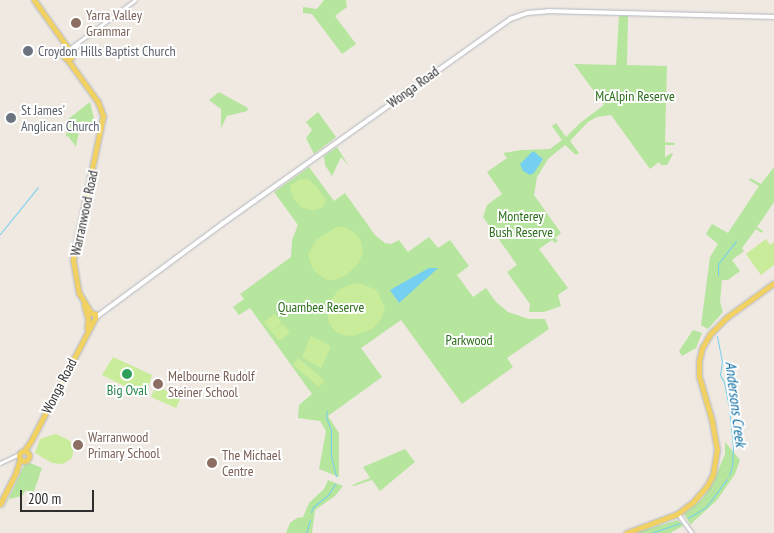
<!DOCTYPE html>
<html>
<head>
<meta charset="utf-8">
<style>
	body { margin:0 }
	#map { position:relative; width:774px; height:533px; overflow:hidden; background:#efe9e1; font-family:"PT Sans Narrow",sans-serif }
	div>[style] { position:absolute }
	.green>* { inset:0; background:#b6e59e }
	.pitch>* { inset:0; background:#c9ec9a }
	.water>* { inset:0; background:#75cff0 }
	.stream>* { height:1px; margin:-0.5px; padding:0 0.5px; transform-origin:0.5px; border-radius:0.5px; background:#75cff0 }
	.roads { filter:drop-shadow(0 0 1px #b4b7c1) drop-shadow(0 0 1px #b4b7c1) }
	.tertiary>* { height:3px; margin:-1.5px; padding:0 1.5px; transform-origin:1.5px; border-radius:1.5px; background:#fff }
	.secondary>* { height:4px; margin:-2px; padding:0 2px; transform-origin:2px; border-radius:2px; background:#fff }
	.primary>* { height:5px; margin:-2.5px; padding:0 2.5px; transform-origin:2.5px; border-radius:2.5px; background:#f2d163 }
	.primary>.ring { margin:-2.5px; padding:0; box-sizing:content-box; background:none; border:5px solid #f2d163; border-radius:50% }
	.dots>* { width:14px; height:14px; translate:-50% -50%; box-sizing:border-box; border:2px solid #fff; border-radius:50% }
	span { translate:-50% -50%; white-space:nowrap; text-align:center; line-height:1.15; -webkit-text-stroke:4px #fff; paint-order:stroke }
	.education-label { font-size:14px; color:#785e54 }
	.left { translate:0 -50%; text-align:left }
	.worship-label { font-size:14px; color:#5b616d }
	.street-label { font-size:14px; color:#2e2e2e }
	.park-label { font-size:14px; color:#2c6e1b }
	.leisure-label { font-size:14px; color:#27864d }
	.water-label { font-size:15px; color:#0d6fa3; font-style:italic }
	.scale { position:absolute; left:20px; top:490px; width:74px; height:22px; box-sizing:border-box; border:2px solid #2e2e2e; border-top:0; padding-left:6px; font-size:15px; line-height:18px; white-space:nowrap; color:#2e2e2e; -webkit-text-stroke:4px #fff; paint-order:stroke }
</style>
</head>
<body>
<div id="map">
	<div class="green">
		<div style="clip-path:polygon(324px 0,346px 0,347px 7px,335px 16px,356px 44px,342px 54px,312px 14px,303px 13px,303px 7px,317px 9px)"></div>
		<div style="clip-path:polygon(619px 16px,628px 16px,627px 65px,667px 66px,665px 142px,675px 143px,674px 145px,665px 145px,665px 157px,672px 153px,673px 154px,667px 165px,661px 165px,659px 162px,650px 169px,611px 115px,597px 117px,588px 122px,570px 141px,579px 153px,576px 155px,565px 145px,548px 159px,537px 177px,534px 195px,561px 233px,555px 238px,558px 241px,555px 243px,552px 240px,539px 249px,568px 288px,558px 295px,561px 306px,544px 312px,529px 312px,530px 304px,507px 272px,517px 265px,483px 217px,487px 205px,502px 194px,487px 172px,507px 158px,503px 153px,522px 150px,550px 149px,562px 140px,552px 126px,556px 123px,566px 137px,580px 123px,604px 105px,574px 64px,616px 65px)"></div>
		<div style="clip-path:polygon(219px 92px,248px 108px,247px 111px,227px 116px,221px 128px,221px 109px,209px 100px)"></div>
		<div style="clip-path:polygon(90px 102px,95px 123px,81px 121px,76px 147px,68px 136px,66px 137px,67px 120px)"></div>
		<div style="clip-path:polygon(318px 112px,336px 137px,314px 154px,306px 138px,312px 130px,306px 122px)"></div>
		<div style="clip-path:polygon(337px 147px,349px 166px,341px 157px,332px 176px,325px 165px,324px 156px)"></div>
		<div style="clip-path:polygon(309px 167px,334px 201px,345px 193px,375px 235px,385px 243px,391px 244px,399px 240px,408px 252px,429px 237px,438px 248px,450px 240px,469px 266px,457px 275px,473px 297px,486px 288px,496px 302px,508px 312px,529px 319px,545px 319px,549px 329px,507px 358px,513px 367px,462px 404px,401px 320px,361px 348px,382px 377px,328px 416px,339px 433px,339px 477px,319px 469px,326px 431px,320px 421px,298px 418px,299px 405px,312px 394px,250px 308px,239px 315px,233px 307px,244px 299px,240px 294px,291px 257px,292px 240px,298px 225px,274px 192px)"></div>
		<div style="clip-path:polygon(774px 167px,774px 202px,757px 227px,763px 231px,762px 233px,756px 229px,742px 248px,744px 251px,732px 260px,740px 271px,728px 280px,722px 280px,720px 302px,723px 312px,708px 329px,701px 325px,710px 257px,718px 244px,706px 234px,712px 224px,728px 233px,759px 186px,749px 180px,750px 178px,761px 184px)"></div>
		<div style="clip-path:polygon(693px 330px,702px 333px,696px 348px,682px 356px,679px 351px)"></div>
		<div style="clip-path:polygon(725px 442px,740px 460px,735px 474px,717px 500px,692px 523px,691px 525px,684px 514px,702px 499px,713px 483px,725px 454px)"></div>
		<div style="clip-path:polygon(405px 449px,415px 462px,380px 491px,372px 480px,354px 486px,352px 485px,370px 478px,363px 467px)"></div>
		<div style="clip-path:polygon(30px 463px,42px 468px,33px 494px,26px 490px,22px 496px,9px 499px,0 517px,24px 465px)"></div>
		<div style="clip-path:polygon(328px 480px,343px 486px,335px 496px,315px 510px,312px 533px,286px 533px,290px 523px,297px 518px,303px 517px,309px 503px,324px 489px)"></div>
		<div style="clip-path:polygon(678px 520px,683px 526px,670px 533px,634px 533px)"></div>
	</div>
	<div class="pitch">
		<div style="clip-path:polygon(300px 179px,308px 179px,316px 186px,326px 200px,323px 207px,313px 211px,301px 207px,293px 198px,290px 186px)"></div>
		<div style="clip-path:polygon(336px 227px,345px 227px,354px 232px,361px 241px,363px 253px,358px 264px,345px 276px,335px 280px,327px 280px,313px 270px,308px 255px,316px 240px)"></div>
		<div style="clip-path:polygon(766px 239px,770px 245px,774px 242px,774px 265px,761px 275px,746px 254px)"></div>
		<div style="clip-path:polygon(359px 283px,377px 290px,385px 308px,381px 319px,372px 329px,353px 336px,343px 335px,336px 332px,329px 323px,327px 307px,338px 290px,352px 284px)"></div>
		<div style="clip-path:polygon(275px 314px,282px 323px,274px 330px,283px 324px,290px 333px,279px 341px,264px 322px)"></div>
		<div style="clip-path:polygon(311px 336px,331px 346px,321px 368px,302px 357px)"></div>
		<div style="clip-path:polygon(113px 357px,152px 375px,149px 385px,138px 391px,130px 389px,102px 375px)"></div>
		<div style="clip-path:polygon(298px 358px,323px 379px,324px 382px,319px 387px,293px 365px)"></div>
		<div style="clip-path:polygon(156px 386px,181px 397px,176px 408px,151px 397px)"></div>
		<div style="clip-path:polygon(56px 434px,69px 440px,74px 447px,72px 458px,63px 464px,52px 463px,35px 453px,40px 439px)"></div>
	</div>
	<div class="water">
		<div style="clip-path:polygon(533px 151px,543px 159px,534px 173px,530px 175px,523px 171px,520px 164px)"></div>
		<div style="clip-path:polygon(429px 268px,438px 268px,399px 303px,390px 290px)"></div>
	</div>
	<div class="stream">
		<div style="left:627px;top:101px;width:11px;rotate:-41deg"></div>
		<div style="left:0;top:234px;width:60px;rotate:-51deg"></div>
		<div style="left:718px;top:275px;width:11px;rotate:-90deg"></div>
		<div style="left:718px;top:264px;width:29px;rotate:-52deg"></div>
		<div style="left:717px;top:336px;width:26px;rotate:79deg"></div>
		<div style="left:722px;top:362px;width:13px;rotate:99deg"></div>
		<div style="left:720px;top:375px;width:8px;rotate:60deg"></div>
		<div style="left:724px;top:382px;width:25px;rotate:79deg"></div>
		<div style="left:729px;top:407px;width:40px;rotate:84.3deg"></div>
		<div style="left:733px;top:447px;width:20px;rotate:93deg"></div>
		<div style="left:732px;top:467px;width:9px;rotate:111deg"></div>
		<div style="left:327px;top:411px;width:6px;rotate:99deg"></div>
		<div style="left:326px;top:417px;width:14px;rotate:69deg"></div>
		<div style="left:331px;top:430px;width:26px;rotate:90deg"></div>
		<div style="left:331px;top:456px;width:21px;rotate:76deg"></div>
		<div style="left:311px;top:512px;width:5px;rotate:-68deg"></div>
		<div style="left:313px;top:507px;width:19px;rotate:-39deg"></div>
		<div style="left:328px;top:495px;width:13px;rotate:-58deg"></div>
		<div style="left:688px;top:518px;width:21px;rotate:-31deg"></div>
		<div style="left:706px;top:507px;width:35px;rotate:-53deg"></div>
		<div style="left:306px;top:533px;width:14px;rotate:-73deg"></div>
		<div style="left:651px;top:533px;width:31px;rotate:-19deg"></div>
	</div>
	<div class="roads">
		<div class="tertiary">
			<div style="left:69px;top:49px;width:82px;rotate:-36.6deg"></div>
			<div style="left:73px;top:53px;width:10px;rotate:-61deg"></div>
			<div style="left:0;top:463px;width:21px;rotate:-25deg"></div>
			<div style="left:678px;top:514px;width:24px;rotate:54deg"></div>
		</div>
		<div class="secondary">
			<div style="left:95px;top:318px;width:158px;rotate:-36.5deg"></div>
			<div style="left:222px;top:224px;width:354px;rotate:-35.4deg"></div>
			<div style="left:510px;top:19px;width:18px;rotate:-19deg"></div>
			<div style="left:527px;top:13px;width:21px;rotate:-5deg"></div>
			<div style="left:548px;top:11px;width:226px;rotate:1.5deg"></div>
		</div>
		<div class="primary">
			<div style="left:34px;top:0;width:59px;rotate:54.7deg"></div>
			<div class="ring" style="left:63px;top:49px;width:5px;height:5px"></div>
			<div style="left:67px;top:59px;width:53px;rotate:54.2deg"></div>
			<div style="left:98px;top:102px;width:15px;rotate:70deg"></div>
			<div style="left:103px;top:116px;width:147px;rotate:101.8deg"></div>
			<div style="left:73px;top:260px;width:34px;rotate:80deg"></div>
			<div style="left:79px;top:293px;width:23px;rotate:59deg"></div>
			<div style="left:84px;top:305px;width:15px;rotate:74deg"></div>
			<div style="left:88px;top:319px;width:9px;rotate:96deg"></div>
			<div style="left:24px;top:451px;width:12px;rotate:-55deg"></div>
			<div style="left:31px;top:441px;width:139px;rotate:-62.5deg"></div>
			<div style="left:95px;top:318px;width:4px;rotate:-90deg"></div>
			<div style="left:95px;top:314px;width:4px;rotate:-166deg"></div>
			<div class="ring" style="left:19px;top:451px;width:5px;height:5px"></div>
			<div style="left:0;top:504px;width:36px;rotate:-63deg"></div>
			<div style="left:16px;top:472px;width:14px;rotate:-73deg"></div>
			<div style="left:626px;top:533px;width:54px;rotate:-20.4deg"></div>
			<div style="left:677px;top:514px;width:20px;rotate:-37deg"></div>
			<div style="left:693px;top:502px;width:21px;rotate:-49deg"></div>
			<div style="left:707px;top:486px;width:13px;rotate:-63deg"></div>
			<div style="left:713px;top:474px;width:24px;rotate:-81deg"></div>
			<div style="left:717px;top:450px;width:29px;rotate:-100deg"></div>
			<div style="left:712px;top:421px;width:47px;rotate:-106.1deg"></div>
			<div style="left:699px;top:376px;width:15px;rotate:-90deg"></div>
			<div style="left:699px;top:361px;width:13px;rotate:-77deg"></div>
			<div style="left:702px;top:348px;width:16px;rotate:-60deg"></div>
			<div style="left:710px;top:334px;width:24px;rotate:-45deg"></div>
			<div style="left:727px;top:317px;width:58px;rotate:-35.9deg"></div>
		</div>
	</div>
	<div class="dots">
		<div style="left:76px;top:23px;background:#8d6e63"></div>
		<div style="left:28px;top:51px;background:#6b7280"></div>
		<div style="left:11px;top:118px;background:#6b7280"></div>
		<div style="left:127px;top:374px;background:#2e9e5b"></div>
		<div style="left:158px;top:384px;background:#8d6e63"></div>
		<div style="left:78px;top:445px;background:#8d6e63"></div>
		<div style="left:212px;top:463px;background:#8d6e63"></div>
	</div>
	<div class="education-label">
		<span class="left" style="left:86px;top:23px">Yarra Valley<br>Grammar</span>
		<span class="left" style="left:168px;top:384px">Melbourne Rudolf<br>Steiner School</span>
		<span class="left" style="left:88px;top:445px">Warranwood<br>Primary School</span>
		<span class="left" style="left:222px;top:463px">The Michael<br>Centre</span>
	</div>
	<div class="worship-label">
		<span class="left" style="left:38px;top:51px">Croydon Hills Baptist Church</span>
		<span class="left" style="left:21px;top:118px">St James'<br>Anglican Church</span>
	</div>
	<div class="street-label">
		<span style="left:413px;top:87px;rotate:-36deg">Wonga Road</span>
		<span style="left:84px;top:213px;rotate:-78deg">Warranwood Road</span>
		<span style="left:59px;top:386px;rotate:-63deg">Wonga Road</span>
	</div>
	<div class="park-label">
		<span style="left:635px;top:96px">McAlpin Reserve</span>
		<span style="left:521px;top:224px">Monterey<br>Bush Reserve</span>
		<span style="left:321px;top:307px">Quambee Reserve</span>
		<span style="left:469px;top:340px">Parkwood</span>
	</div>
	<div class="leisure-label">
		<span style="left:127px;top:390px">Big Oval</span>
	</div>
	<div class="water-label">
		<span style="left:736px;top:404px;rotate:83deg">Andersons Creek</span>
	</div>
	<div class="scale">200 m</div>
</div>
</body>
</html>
